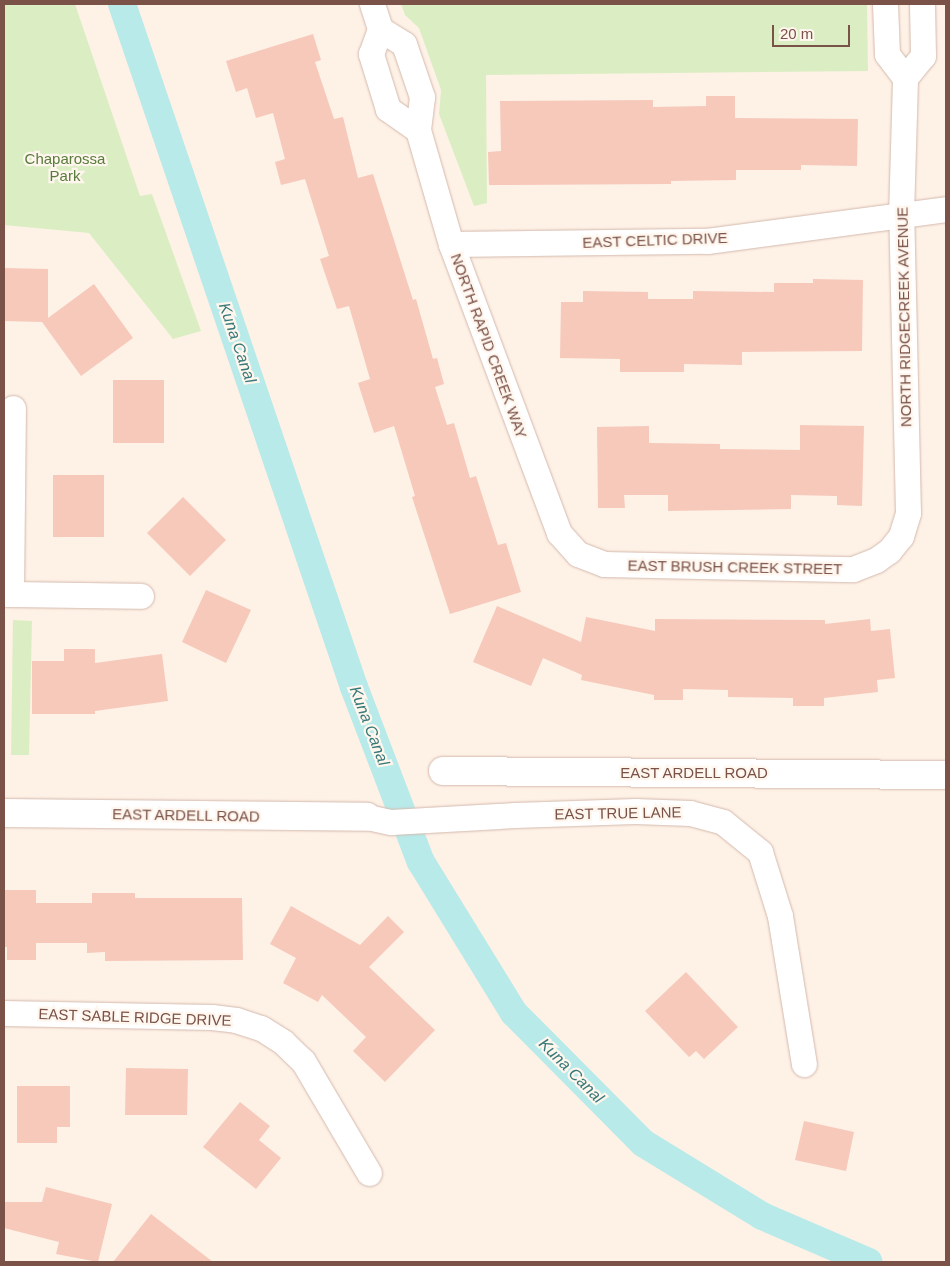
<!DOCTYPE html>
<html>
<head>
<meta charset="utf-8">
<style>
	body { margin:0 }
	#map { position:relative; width:950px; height:1266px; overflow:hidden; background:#fef1e6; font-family:Helvetica,sans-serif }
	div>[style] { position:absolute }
	.green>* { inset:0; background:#dbeec3 }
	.canal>* { height:28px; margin:-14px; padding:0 14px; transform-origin:14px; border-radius:14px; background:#b8eae9 }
	.building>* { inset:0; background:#f6c9bb }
	.roads { filter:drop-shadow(0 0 1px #d4b9ad) drop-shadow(0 0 1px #d4b9ad) }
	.street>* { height:25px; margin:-12.5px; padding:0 12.5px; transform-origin:12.5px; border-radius:12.5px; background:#fff }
	.secondary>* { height:28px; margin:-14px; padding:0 14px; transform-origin:14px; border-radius:14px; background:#fff }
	span { translate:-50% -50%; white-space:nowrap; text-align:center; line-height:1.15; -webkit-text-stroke:4.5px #fff6ee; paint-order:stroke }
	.park-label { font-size:15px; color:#587b3c }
	.street-label { font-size:15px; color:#7a5248 }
	.water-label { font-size:16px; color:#377979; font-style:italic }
	.frame { position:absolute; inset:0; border:5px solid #7a5248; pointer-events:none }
	.scale { position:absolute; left:772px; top:25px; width:78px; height:22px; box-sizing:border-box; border:2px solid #7a5248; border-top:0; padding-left:6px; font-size:15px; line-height:18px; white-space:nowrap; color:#7a5248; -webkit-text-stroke:4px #fff6ee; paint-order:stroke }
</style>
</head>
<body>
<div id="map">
	<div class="green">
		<div style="clip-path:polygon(4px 4px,75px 4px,140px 196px,152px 194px,201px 331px,173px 339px,89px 233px,4px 225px)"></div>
		<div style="clip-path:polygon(401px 4px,867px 4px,868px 71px,486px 75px,487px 203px,474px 206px,439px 114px,441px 90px,419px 28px,405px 15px)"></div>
		<div style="clip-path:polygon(13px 620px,32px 621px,29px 755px,11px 755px)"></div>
	</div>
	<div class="canal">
		<div style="left:122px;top:4px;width:721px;rotate:71.24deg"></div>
		<div style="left:354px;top:687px;width:187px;rotate:69.1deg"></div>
		<div style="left:421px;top:862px;width:177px;rotate:58.4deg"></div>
		<div style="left:514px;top:1013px;width:183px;rotate:45.2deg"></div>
		<div style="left:643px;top:1143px;width:140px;rotate:31.5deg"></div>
		<div style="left:762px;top:1216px;width:116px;rotate:23.3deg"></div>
	</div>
	<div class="building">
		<div style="clip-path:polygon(313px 34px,321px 60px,315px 62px,334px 119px,343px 117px,358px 178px,373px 174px,413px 300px,416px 299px,433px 359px,437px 358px,444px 384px,435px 387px,447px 425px,454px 423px,470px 478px,476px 476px,498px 545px,506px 543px,521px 592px,450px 614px,412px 497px,415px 496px,394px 426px,374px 433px,358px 383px,370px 379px,349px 306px,337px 309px,320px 259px,329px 256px,305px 179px,281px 185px,275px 162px,285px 159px,273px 113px,256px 118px,247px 88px,236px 92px,226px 61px)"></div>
		<div style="clip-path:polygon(706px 96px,735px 96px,735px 118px,858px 119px,857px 166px,801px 165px,801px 170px,736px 170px,736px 180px,671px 181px,671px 184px,489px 185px,488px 152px,501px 151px,500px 101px,653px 100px,653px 107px,706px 106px)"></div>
		<div style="clip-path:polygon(4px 268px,48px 269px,48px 318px,94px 284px,133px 338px,81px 376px,42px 322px,4px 321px)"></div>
		<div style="clip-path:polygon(813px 279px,863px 280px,862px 351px,742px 352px,742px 365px,684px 364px,684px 372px,620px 372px,620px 359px,560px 358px,561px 302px,583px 302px,583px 291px,648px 292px,648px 299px,693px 299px,693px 291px,774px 292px,774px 283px,813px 283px)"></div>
		<div style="clip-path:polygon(113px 380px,164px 380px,164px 443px,113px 443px)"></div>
		<div style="clip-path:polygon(800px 425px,864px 426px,862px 506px,837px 505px,837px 496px,791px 495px,791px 509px,668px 511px,668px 495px,624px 495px,625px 508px,598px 508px,597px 427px,649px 426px,649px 443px,720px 444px,720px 449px,800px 450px)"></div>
		<div style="clip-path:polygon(53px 475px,104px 475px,104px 537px,53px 537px)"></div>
		<div style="clip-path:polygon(183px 497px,226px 540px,190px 576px,147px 533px)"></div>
		<div style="clip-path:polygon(206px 590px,251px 610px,226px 663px,182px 642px)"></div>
		<div style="clip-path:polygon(497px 606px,581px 642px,586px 617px,655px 631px,655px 619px,825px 620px,825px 624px,870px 619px,871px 631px,890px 629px,895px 678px,877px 680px,878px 692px,824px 698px,824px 706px,793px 706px,793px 698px,728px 697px,728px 690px,683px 689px,683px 700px,654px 700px,654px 695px,581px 680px,582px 675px,543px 658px,531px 686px,473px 662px)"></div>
		<div style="clip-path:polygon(64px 649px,95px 649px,95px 663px,162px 654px,168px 701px,95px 711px,95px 714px,32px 714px,32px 661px,64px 661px)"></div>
		<div style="clip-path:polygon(4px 890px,36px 890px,36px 903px,92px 903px,92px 893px,135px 893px,135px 898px,242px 898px,243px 960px,105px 961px,105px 952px,87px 953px,87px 943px,36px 943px,36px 960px,7px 960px,7px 947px,4px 947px)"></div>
		<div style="clip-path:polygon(291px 906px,360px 945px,388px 916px,404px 932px,369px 967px,435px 1030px,385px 1082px,353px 1051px,366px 1037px,322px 995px,318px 1002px,283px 983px,296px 958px,270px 944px)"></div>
		<div style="clip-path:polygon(686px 972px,738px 1027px,704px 1059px,696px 1051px,689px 1057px,645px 1011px)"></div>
		<div style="clip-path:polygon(126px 1068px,188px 1069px,187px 1115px,125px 1115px)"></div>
		<div style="clip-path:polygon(17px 1086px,70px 1086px,70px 1127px,57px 1127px,57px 1143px,17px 1143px)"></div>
		<div style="clip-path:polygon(240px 1102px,270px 1126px,259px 1140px,281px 1158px,256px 1189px,203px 1147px)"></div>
		<div style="clip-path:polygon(804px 1121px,854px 1132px,846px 1171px,795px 1160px)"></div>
		<div style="clip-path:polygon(46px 1187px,112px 1204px,98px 1262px,56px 1254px,59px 1242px,4px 1228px,4px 1202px,42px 1202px)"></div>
		<div style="clip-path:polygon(151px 1214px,213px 1262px,113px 1262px)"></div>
	</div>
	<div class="roads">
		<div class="street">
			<div style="left:372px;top:4px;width:26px;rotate:72deg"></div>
			<div style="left:905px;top:78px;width:28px;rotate:-51deg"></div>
			<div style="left:923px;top:56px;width:52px;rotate:-91.1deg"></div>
			<div style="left:418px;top:130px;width:37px;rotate:-145deg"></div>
			<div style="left:388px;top:109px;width:58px;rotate:-107.2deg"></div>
			<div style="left:371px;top:54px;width:27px;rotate:-70deg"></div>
			<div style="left:380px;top:29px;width:28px;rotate:32deg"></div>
			<div style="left:404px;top:44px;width:56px;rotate:71.2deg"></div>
			<div style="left:422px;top:97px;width:33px;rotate:97deg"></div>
			<div style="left:418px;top:130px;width:119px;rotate:73.9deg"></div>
			<div style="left:451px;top:244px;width:309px;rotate:69.5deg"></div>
			<div style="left:559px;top:533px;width:28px;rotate:48deg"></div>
			<div style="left:578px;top:554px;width:28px;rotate:21deg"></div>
			<div style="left:604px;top:564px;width:249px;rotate:1.2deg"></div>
			<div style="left:853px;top:569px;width:25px;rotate:-21deg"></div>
			<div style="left:876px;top:560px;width:16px;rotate:-35deg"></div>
			<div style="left:889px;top:551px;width:19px;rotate:-51deg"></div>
			<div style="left:901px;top:536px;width:24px;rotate:-73deg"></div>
			<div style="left:908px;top:513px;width:298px;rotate:-91.3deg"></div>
			<div style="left:901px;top:215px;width:137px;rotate:-88.3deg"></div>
			<div style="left:905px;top:78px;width:30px;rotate:-127deg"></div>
			<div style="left:887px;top:54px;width:50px;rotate:-92.3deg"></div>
			<div style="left:451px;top:244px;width:256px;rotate:-0.7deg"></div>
			<div style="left:707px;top:241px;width:241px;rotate:-7.6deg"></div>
			<div style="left:4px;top:594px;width:137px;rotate:0.8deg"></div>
			<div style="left:11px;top:594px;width:186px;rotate:-89.4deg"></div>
			<div style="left:367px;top:817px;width:25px;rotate:12deg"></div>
			<div style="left:391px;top:822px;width:124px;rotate:-3.2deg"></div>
			<div style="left:515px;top:815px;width:120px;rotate:-1.9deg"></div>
			<div style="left:635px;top:811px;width:55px;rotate:2.1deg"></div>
			<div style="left:690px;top:813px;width:34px;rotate:15deg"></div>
			<div style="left:723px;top:822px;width:48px;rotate:39deg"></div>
			<div style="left:760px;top:852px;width:67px;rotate:72.6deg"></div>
			<div style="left:780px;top:916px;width:150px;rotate:80.8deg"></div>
			<div style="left:4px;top:1013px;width:208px;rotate:1.1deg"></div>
			<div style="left:212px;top:1017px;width:24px;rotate:7deg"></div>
			<div style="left:236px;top:1020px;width:26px;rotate:18deg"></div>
			<div style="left:261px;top:1028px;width:26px;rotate:32deg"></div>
			<div style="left:283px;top:1042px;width:28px;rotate:44deg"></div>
			<div style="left:303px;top:1061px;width:130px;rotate:59.5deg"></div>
		</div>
		<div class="secondary">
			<div style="left:443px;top:771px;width:503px;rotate:0.46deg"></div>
			<div style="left:4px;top:813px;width:363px;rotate:0.6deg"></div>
		</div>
	</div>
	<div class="park-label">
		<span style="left:65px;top:167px">Chaparossa<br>Park</span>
	</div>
	<div class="street-label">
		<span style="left:655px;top:240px;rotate:-2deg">EAST CELTIC DRIVE</span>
		<span style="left:904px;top:317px;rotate:-91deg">NORTH RIDGECREEK AVENUE</span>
		<span style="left:489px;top:346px;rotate:70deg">NORTH RAPID CREEK WAY</span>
		<span style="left:735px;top:567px;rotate:1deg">EAST BRUSH CREEK STREET</span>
		<span style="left:694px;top:773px">EAST ARDELL ROAD</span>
		<span style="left:618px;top:813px;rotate:-1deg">EAST TRUE LANE</span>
		<span style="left:186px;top:815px;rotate:1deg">EAST ARDELL ROAD</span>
		<span style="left:135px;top:1017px;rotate:2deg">EAST SABLE RIDGE DRIVE</span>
	</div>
	<div class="water-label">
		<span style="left:237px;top:343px;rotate:71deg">Kuna Canal</span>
		<span style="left:369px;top:726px;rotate:69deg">Kuna Canal</span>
		<span style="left:571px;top:1071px;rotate:45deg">Kuna Canal</span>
	</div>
	<div class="frame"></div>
	<div class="scale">20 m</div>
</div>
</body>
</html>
